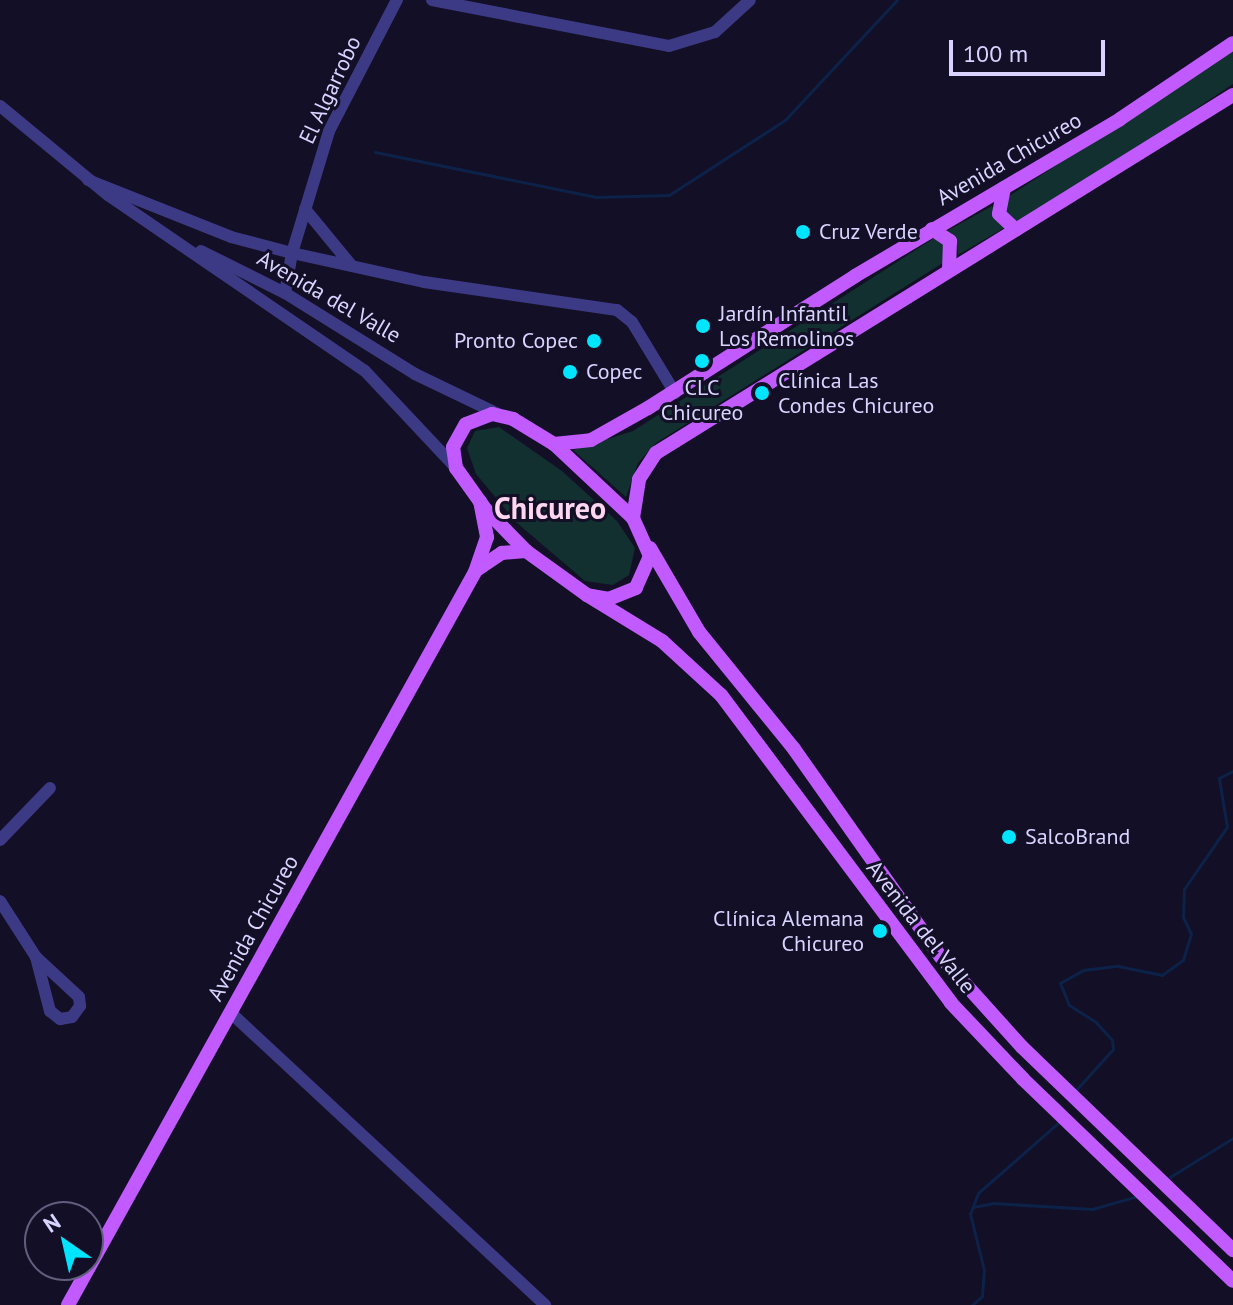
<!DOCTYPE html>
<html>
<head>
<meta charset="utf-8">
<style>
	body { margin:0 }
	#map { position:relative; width:1233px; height:1305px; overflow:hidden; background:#130f26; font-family:"PT Sans",sans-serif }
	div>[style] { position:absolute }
	.green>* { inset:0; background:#12302f }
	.stream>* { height:3px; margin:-1.5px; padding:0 1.5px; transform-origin:1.5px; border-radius:1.5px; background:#0c2248 }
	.minor>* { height:12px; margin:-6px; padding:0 6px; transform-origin:6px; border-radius:6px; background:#3d3a85 }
	.major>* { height:14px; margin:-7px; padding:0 7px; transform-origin:7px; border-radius:7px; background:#c25bff }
	.dots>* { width:22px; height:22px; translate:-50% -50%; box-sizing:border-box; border:4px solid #130f26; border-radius:50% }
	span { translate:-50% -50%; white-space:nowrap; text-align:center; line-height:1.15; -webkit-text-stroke:6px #130f26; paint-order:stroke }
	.street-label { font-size:22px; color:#d9d4ff }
	.poi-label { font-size:22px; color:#d9d4ff }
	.left { translate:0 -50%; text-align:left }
	.right { translate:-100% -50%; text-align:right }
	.district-label { font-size:30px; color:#ffd6f0; font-weight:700 }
	.north { position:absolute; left:24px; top:1201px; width:80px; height:80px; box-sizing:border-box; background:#130f26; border:2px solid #625e7d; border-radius:50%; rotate:326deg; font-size:22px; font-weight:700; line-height:32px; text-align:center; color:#d9d4ff }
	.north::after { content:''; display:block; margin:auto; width:28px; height:36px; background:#00e5ff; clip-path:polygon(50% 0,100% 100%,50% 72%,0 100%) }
	.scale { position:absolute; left:949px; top:40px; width:156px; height:36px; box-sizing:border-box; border:4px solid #d9d4ff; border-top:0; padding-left:10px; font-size:24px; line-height:28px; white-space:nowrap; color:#d9d4ff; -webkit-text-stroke:6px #130f26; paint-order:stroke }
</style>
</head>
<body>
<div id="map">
	<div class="green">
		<div style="clip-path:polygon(1233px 51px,1233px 84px,1097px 175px,1017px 221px,1007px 219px,1002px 210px,1006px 198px)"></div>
		<div style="clip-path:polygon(992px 206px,1004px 228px,958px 255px,956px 238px,947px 231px)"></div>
		<div style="clip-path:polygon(936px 237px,944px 242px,946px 261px,656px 443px,638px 463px,626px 497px,573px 450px,633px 431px)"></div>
		<div style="clip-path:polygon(499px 427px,562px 471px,617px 521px,635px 548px,629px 575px,613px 585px,585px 581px,517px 523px,476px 474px,467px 448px,475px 431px)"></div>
	</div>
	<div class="stream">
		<div style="left:375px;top:152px;width:226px;rotate:11.5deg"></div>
		<div style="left:596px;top:197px;width:73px;rotate:-1.6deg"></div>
		<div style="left:669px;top:195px;width:138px;rotate:-32.9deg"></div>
		<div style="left:785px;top:120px;width:164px;rotate:-47deg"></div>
		<div style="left:1076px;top:1090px;width:55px;rotate:-47.9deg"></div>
		<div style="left:1113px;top:1049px;width:9px;rotate:-96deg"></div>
		<div style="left:1112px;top:1040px;width:24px;rotate:-132deg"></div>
		<div style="left:1096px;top:1022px;width:32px;rotate:-148deg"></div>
		<div style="left:1069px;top:1005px;width:24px;rotate:-112deg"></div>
		<div style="left:1060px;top:983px;width:26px;rotate:-29deg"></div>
		<div style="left:1083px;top:970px;width:35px;rotate:-7deg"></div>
		<div style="left:1118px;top:966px;width:45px;rotate:11.6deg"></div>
		<div style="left:1162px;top:975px;width:26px;rotate:-36deg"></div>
		<div style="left:1183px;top:960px;width:27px;rotate:-73deg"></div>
		<div style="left:1191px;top:934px;width:19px;rotate:-115deg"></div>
		<div style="left:1183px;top:917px;width:28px;rotate:-88deg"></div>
		<div style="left:1184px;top:889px;width:75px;rotate:-55.3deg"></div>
		<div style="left:1227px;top:827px;width:50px;rotate:-99.3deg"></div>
		<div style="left:1219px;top:778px;width:16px;rotate:-27deg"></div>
		<div style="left:1165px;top:1180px;width:80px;rotate:-31.7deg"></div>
		<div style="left:973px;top:1207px;width:20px;rotate:-11deg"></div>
		<div style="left:993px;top:1203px;width:99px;rotate:3.5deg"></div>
		<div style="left:1092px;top:1209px;width:48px;rotate:-15.8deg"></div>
		<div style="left:972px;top:1305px;width:13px;rotate:-42deg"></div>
		<div style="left:982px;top:1296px;width:26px;rotate:-86deg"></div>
		<div style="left:984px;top:1270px;width:58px;rotate:-104deg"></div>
		<div style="left:970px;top:1214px;width:22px;rotate:-69deg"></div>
		<div style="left:978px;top:1193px;width:108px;rotate:-41.2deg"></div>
	</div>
	<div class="minor">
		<div style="left:432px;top:0;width:241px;rotate:11deg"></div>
		<div style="left:669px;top:46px;width:48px;rotate:-16.9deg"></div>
		<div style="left:715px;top:32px;width:47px;rotate:-42.4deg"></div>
		<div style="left:0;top:106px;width:140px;rotate:39.5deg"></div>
		<div style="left:108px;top:195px;width:311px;rotate:34.4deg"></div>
		<div style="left:365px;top:371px;width:133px;rotate:46.8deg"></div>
		<div style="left:88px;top:180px;width:154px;rotate:21.7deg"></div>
		<div style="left:231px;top:237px;width:63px;rotate:14.7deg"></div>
		<div style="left:292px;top:253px;width:135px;rotate:12.4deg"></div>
		<div style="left:424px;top:282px;width:195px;rotate:8.3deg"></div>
		<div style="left:617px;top:310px;width:19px;rotate:39deg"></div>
		<div style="left:632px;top:322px;width:83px;rotate:58.8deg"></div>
		<div style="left:305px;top:209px;width:72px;rotate:50.6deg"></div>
		<div style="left:201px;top:251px;width:94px;rotate:26.6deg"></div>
		<div style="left:285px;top:293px;width:153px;rotate:31.9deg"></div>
		<div style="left:415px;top:374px;width:92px;rotate:25.7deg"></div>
		<div style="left:285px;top:293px;width:41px;rotate:-80.1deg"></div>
		<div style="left:292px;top:253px;width:127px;rotate:-73.1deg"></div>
		<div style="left:329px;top:131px;width:148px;rotate:-62.6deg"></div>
		<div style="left:0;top:840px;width:72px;rotate:-46.1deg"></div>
		<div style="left:0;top:901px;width:67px;rotate:57.3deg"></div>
		<div style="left:36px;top:957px;width:56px;rotate:75.5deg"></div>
		<div style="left:50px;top:1011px;width:13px;rotate:39deg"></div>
		<div style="left:60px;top:1019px;width:12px;rotate:-9deg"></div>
		<div style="left:72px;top:1017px;width:14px;rotate:-54deg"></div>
		<div style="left:80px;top:1006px;width:9px;rotate:-96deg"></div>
		<div style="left:79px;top:997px;width:59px;rotate:-137.1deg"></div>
		<div style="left:231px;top:1013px;width:429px;rotate:42.9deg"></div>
	</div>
	<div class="major">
		<div style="left:1004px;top:188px;width:26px;rotate:101deg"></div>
		<div style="left:999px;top:214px;width:23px;rotate:43deg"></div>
		<div style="left:932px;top:229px;width:22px;rotate:34deg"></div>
		<div style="left:950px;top:241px;width:27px;rotate:92deg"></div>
		<div style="left:492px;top:414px;width:22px;rotate:13deg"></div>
		<div style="left:513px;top:419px;width:48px;rotate:31.4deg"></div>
		<div style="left:554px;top:444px;width:108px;rotate:43.1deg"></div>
		<div style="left:633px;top:518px;width:42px;rotate:65.9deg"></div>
		<div style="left:650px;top:556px;width:35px;rotate:114deg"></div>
		<div style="left:636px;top:588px;width:29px;rotate:158deg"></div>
		<div style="left:609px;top:599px;width:22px;rotate:-170deg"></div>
		<div style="left:587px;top:595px;width:75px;rotate:-144.2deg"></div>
		<div style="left:526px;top:551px;width:57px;rotate:-134.3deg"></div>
		<div style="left:486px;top:510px;width:52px;rotate:-125.5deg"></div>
		<div style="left:456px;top:468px;width:21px;rotate:-98deg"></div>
		<div style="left:453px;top:447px;width:26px;rotate:-61deg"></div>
		<div style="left:466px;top:424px;width:28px;rotate:-21deg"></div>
		<div style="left:554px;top:444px;width:37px;rotate:-6deg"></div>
		<div style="left:591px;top:440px;width:65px;rotate:-29.3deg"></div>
		<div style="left:648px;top:408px;width:246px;rotate:-32.5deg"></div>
		<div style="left:855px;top:276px;width:308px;rotate:-30.6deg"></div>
		<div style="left:1120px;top:119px;width:136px;rotate:-33.9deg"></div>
		<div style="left:633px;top:518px;width:39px;rotate:-81deg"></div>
		<div style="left:639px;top:479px;width:31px;rotate:-57deg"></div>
		<div style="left:656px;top:453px;width:679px;rotate:-31.82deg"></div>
		<div style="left:650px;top:548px;width:97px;rotate:59.7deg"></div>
		<div style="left:699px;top:632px;width:151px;rotate:50.9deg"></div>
		<div style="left:794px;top:749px;width:253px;rotate:54.8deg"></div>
		<div style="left:940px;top:956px;width:122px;rotate:48deg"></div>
		<div style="left:1022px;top:1047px;width:293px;rotate:43.9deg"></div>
		<div style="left:478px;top:569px;width:29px;rotate:-34deg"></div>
		<div style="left:502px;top:553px;width:24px;rotate:-5deg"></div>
		<div style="left:587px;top:595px;width:88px;rotate:31.5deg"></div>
		<div style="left:662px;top:641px;width:80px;rotate:42.5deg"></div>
		<div style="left:721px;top:695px;width:384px;rotate:53.2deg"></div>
		<div style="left:951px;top:1003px;width:105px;rotate:46.5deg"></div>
		<div style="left:1023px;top:1079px;width:291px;rotate:43.9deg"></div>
		<div style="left:68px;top:1305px;width:838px;rotate:-60.96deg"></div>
		<div style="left:475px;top:572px;width:37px;rotate:-71deg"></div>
		<div style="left:487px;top:537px;width:36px;rotate:-101deg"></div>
	</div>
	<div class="dots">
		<div style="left:803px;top:232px;background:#00e5ff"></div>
		<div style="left:703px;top:326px;background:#00e5ff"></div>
		<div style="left:594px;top:341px;background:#00e5ff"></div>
		<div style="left:702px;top:361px;background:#00e5ff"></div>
		<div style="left:570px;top:372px;background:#00e5ff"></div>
		<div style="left:762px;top:393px;background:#00e5ff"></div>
		<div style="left:1009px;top:837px;background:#00e5ff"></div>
		<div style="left:880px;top:931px;background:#00e5ff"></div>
	</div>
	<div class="street-label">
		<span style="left:330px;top:90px;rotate:-65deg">El Algarrobo</span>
		<span style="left:1009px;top:159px;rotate:-30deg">Avenida Chicureo</span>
		<span style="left:329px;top:297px;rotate:30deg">Avenida del Valle</span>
		<span style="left:921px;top:927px;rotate:52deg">Avenida del Valle</span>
		<span style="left:253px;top:928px;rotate:-61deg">Avenida Chicureo</span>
	</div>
	<div class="poi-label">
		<span class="left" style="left:819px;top:232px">Cruz Verde</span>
		<span class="left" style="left:719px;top:326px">Jardín Infantil<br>Los Remolinos</span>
		<span class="right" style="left:578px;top:341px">Pronto Copec</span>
		<span class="left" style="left:586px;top:372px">Copec</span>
		<span class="left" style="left:778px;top:393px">Clínica Las<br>Condes Chicureo</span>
		<span style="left:702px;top:400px">CLC<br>Chicureo</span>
		<span class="left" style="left:1025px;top:837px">SalcoBrand</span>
		<span class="right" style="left:864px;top:931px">Clínica Alemana<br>Chicureo</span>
	</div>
	<div class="district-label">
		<span style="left:550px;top:508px">Chicureo</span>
	</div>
	<div class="north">N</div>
	<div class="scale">100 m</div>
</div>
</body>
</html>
